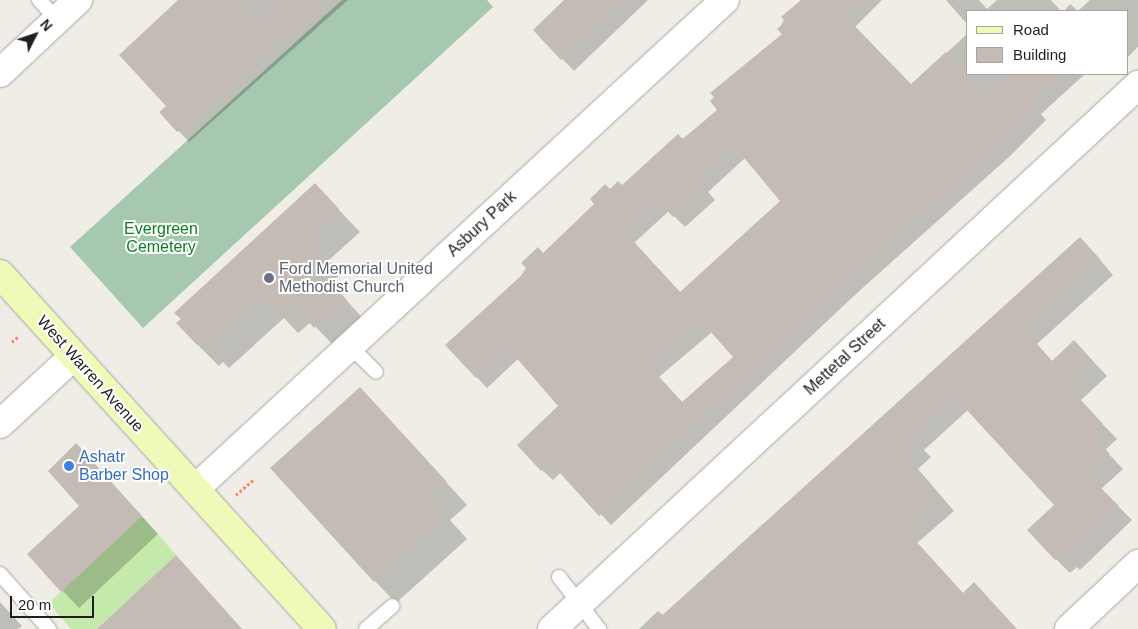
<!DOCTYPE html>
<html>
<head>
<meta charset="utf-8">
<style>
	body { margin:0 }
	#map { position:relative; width:1138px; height:629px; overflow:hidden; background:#efede5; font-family:Arial,sans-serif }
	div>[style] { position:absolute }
	.grass>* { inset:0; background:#c3eaaa }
	.cemetery>* { inset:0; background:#a6c8ae }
	.shadow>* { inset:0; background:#0003 }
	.building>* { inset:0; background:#c4bcb4 }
	.path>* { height:3px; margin-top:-1.5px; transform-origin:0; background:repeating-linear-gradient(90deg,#fa886b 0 2.5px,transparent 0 5px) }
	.roads { filter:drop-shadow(0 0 1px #a6a6a6) drop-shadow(0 0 1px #a6a6a6) }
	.service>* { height:14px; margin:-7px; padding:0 7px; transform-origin:7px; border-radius:7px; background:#fff }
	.minor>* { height:28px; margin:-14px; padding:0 14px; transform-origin:14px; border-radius:14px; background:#fff }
	.secondary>* { height:28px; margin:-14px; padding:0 14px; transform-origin:14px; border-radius:14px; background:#f0fab8 }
	.dots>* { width:14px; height:14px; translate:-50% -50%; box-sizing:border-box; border:2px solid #fff; border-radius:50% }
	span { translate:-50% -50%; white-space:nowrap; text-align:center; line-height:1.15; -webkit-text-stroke:4px #fff; paint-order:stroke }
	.street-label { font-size:16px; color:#1f1f1f }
	.park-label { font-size:16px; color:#0b7e21 }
	.worship-label { font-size:16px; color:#5b616d }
	.left { translate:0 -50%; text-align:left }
	.shop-label { font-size:16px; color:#366cbe }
	.legend { position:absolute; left:966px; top:10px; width:162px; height:65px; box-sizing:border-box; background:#fff; border:1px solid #a5a5a5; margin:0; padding:6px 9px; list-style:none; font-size:15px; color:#1f1f1f }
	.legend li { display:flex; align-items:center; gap:10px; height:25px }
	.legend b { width:25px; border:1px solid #a5a5a5 }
	.north { position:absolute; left:10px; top:10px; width:50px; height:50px; -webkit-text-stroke:4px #fff; paint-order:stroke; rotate:49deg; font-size:14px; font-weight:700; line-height:20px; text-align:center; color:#1f1f1f }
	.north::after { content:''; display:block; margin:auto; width:18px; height:22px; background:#1f1f1f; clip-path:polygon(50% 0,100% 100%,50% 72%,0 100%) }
	.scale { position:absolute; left:10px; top:596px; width:84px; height:22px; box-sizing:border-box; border:2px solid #1f1f1f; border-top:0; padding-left:6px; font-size:15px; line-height:18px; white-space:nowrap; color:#1f1f1f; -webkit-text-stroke:4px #fff; paint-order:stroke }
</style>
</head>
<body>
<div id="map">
	<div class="grass">
		<div style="clip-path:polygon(142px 516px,176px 555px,97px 629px,71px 629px,49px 603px)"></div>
	</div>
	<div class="cemetery">
		<div style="clip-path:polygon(342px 0,487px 0,493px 7px,143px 328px,70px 247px)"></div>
	</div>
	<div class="shadow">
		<div style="clip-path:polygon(180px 0,348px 0,189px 142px,161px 112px,168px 106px)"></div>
		<div style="clip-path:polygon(566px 0,648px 0,574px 71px,534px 30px)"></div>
		<div style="clip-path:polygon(evenodd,807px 0,882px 0,855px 27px,911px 86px,967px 34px,967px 74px,1085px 74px,1041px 114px,1046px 120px,1009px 157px,857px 293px,611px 525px,561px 472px,553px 480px,542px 470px,560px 406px,518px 359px,487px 388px,447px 346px,610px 191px,622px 187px,719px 110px,784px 34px,779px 29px,784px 20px,807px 0,745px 158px,782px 201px,680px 293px,634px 243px,669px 211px,685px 227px,715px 200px,708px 192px,745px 158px,807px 0,712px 332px,734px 357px,683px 403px,659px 377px,712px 332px)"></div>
		<div style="clip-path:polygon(946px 0,979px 0,987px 9px,997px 0,1051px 0,1061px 11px,967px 11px,967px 24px)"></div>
		<div style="clip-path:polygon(1090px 0,1138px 0,1138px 47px,1127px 58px,1127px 11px,1078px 11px)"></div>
		<div style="clip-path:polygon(1070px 4px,1078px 11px,1064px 11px)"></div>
		<div style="clip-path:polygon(315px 185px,360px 232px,329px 260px,341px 274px,331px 283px,366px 322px,337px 349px,311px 322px,298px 333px,284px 318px,229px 368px,223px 362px,219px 366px,197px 344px)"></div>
		<div style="clip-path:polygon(1094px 253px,1113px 275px,1037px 344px,1053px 362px,1088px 356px,1107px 376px,1080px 401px,1117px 439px,1105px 450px,1123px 469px,1101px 489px,1132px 520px,1080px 570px,1077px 567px,1070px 573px,1056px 559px,1056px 505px,968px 410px,924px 450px,931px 457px,918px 469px,954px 511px,917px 543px,963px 594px,1016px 629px,639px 629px,658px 611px,664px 616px)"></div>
		<div style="clip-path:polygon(360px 389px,467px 505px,450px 520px,467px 539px,396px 603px,375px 581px)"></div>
		<div style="clip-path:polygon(76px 444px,158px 534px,79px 608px,28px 554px,81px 506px)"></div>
		<div style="clip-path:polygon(176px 557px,242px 629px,98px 629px)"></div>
		<div style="clip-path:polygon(0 602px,22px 626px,18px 629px,0 629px)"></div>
	</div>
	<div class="building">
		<div style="clip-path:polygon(178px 0,237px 0,257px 23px,283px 0,325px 0,177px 132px,159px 112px,166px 106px,119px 55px)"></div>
		<div style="clip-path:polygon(564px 0,626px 0,561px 60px,533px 30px)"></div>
		<div style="clip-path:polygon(evenodd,801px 0,863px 0,845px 16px,911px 84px,946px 52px,986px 97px,1012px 74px,1063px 74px,1031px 103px,1036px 109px,998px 146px,846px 282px,599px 516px,550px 462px,541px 471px,517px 445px,558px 406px,508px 348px,476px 378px,445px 345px,520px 277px,526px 268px,521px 263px,538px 247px,543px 253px,594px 204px,590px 199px,605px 184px,610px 189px,618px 181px,622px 185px,678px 134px,683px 139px,717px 110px,710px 101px,714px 97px,710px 93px,782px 34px,777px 29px,786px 22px,781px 17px,801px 0,735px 147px,780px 201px,680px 292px,624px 231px,658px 200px,673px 217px,705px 189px,698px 180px,735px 147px,801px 0,702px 322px,733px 357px,682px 402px,649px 366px,702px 322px)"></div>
		<div style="clip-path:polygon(315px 183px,339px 209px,308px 238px,321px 251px,310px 260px,346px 299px,314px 328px,289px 300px,276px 312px,262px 296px,206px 347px,201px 341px,197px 345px,176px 323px,181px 319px,174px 313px)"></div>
		<div style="clip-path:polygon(1080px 237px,1100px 259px,1023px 329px,1052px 361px,1074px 340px,1093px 361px,1067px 385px,1103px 424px,1092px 434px,1110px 454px,1087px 474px,1118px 505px,1065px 557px,1062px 553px,1055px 560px,1027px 530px,1054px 505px,954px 396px,911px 435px,917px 442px,904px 454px,941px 496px,904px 528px,963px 593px,974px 582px,1017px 629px,647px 629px)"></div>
		<div style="clip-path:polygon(360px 387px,447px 482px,429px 498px,446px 516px,374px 582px,270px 468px)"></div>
		<div style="clip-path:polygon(76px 443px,142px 516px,61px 592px,27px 554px,79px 506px,48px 471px)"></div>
		<div style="clip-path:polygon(176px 555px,242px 629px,97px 629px)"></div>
	</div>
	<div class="path">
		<div style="left:12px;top:342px;width:9px;rotate:-41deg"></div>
		<div style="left:236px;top:495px;width:23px;rotate:-41deg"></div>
	</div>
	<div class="roads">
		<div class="service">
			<div style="left:39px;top:0;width:26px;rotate:47deg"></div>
			<div style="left:349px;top:345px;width:38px;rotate:45deg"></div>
			<div style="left:0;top:574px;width:74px;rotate:48.3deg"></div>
			<div style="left:559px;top:577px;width:66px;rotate:52.4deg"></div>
			<div style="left:366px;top:629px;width:35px;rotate:-41deg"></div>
		</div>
		<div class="minor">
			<div style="left:0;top:73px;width:107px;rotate:-43.1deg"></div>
			<div style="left:0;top:424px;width:100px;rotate:-42.6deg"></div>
			<div style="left:195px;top:489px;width:721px;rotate:-42.7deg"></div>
			<div style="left:552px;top:629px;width:800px;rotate:-42.87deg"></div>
			<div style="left:1069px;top:629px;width:95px;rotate:-43.3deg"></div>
		</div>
		<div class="secondary">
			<div style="left:0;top:274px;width:479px;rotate:47.8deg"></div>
		</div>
	</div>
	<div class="dots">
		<div style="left:269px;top:278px;background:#6b7280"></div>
		<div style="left:69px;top:466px;background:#3f7fe0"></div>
	</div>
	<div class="street-label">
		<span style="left:482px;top:224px;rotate:-43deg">Asbury Park</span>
		<span style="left:845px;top:357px;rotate:-43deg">Mettetal Street</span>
		<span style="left:90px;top:374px;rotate:48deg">West Warren Avenue</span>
	</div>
	<div class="park-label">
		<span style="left:161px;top:238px">Evergreen<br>Cemetery</span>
	</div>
	<div class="worship-label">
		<span class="left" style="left:279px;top:278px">Ford Memorial United<br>Methodist Church</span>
	</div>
	<div class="shop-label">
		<span class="left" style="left:79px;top:466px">Ashatr<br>Barber Shop</span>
	</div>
	<ul class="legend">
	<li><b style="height:6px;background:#f0fab8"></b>Road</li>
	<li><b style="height:14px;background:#c4bcb4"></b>Building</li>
	</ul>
	<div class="north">N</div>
	<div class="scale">20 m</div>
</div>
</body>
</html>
